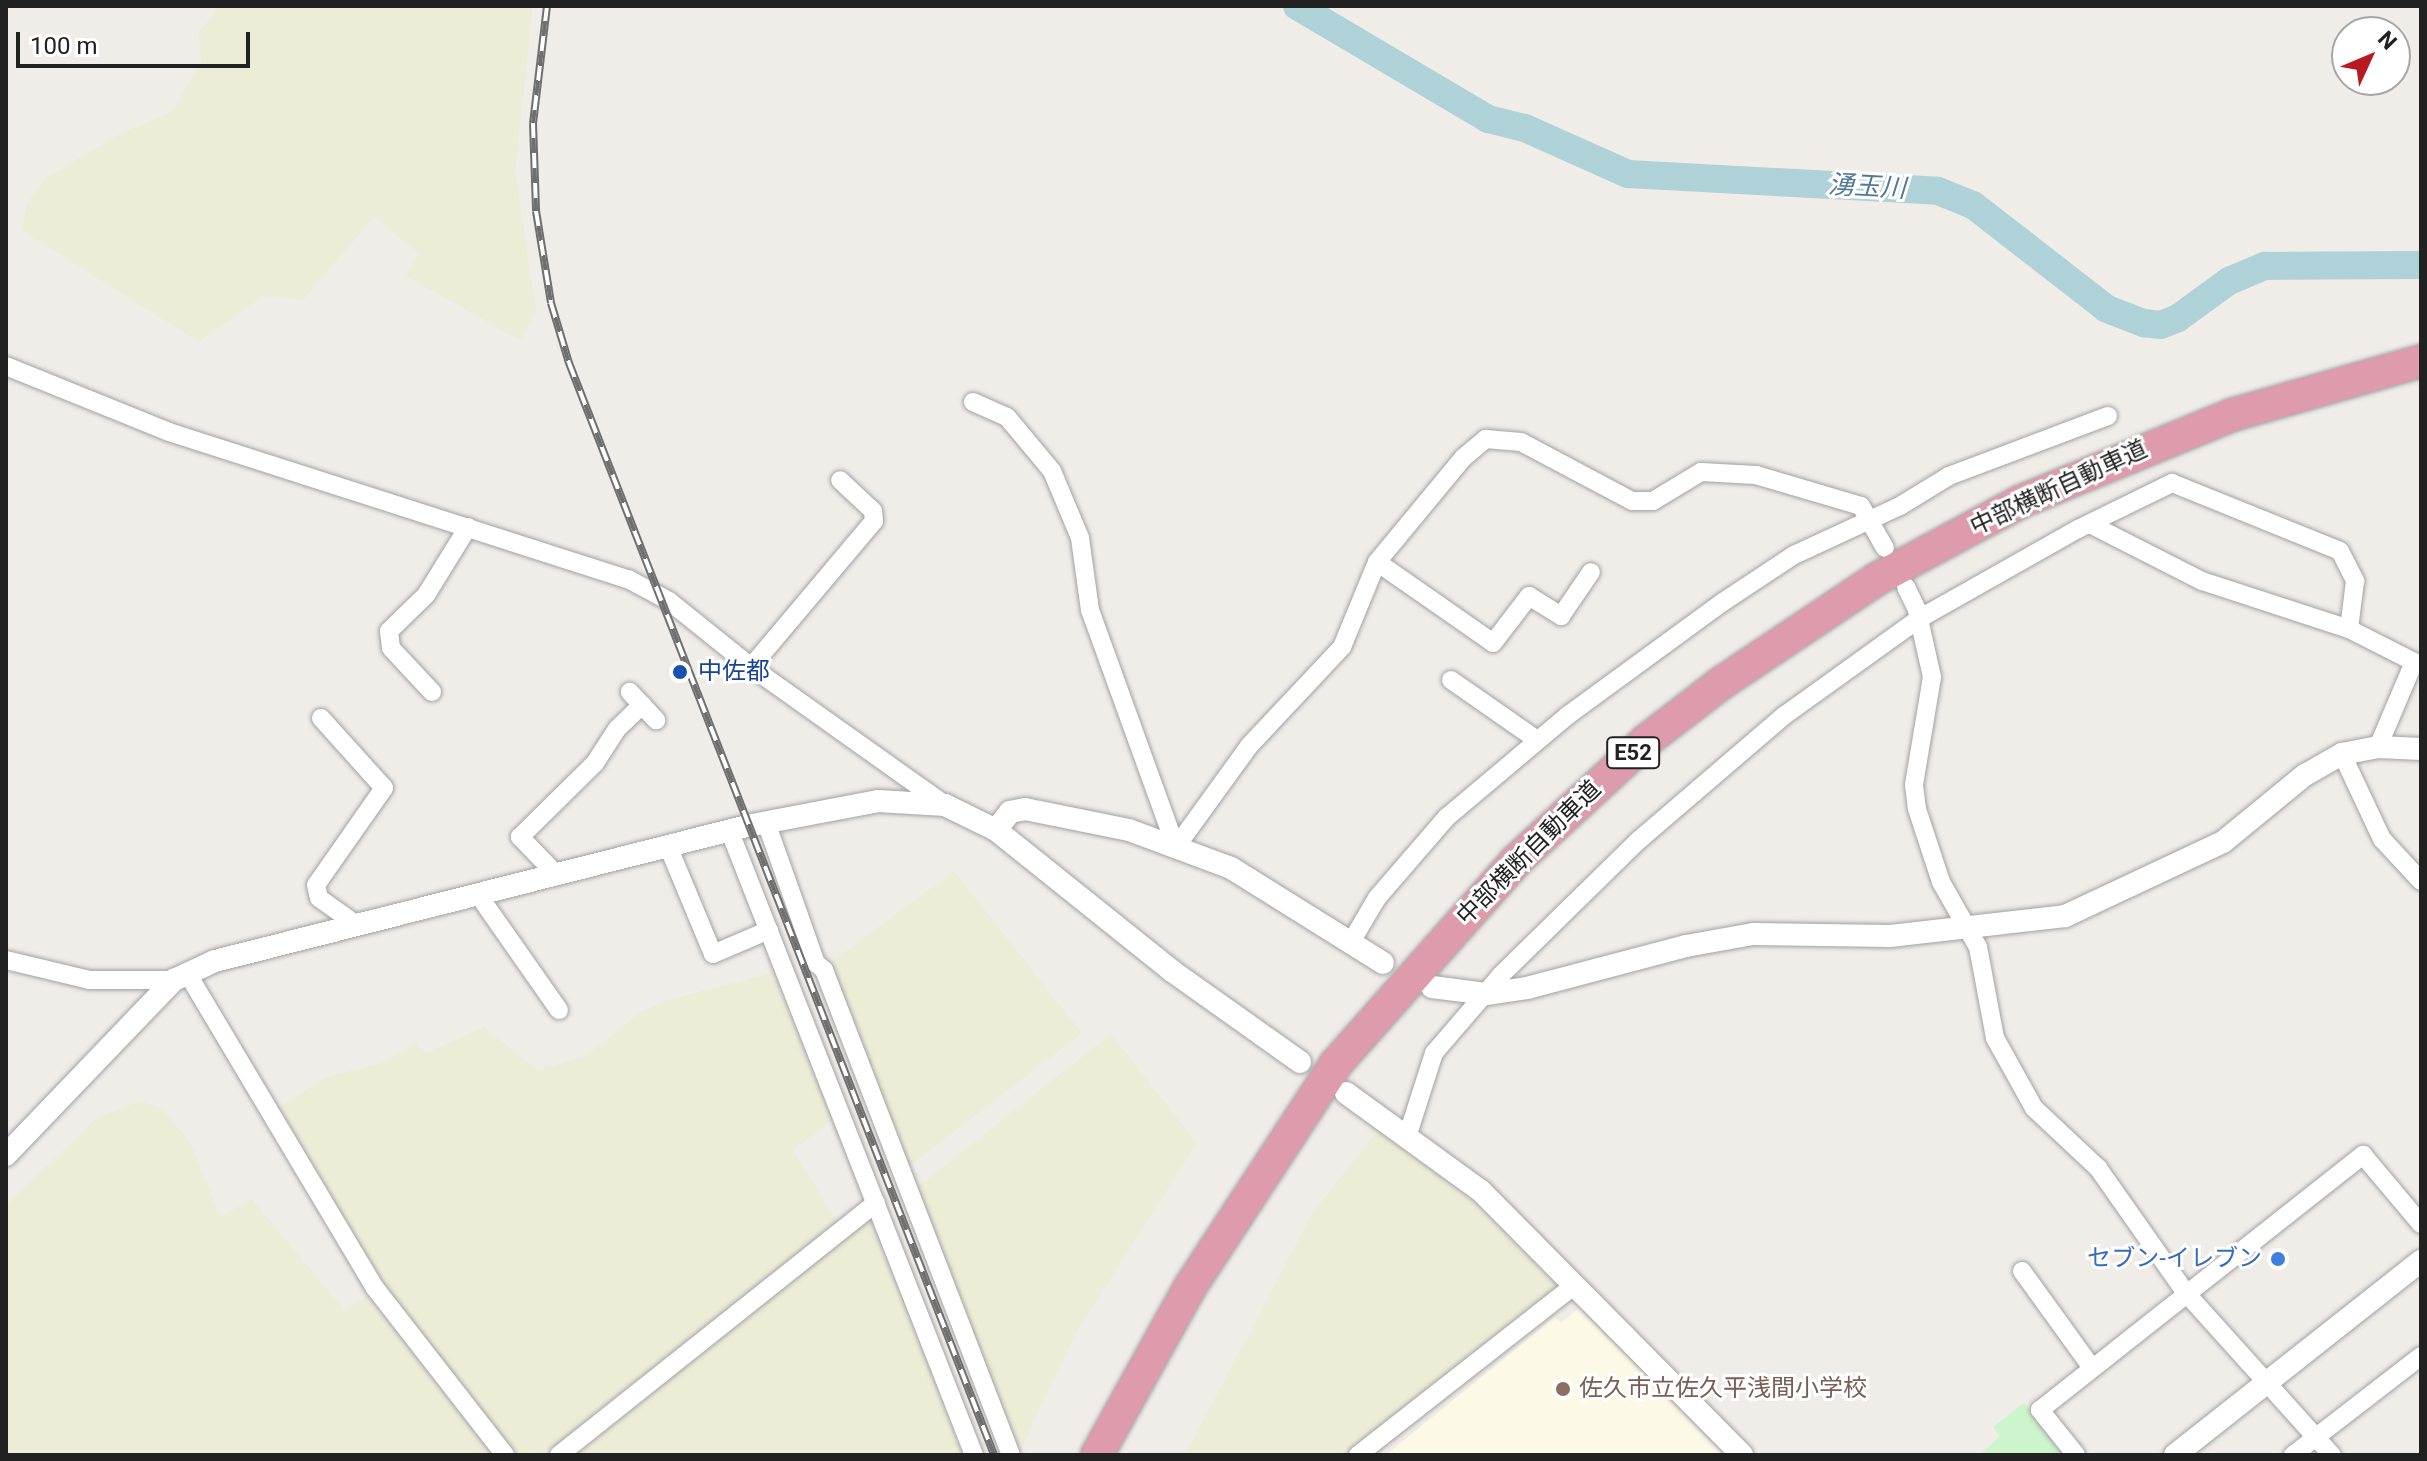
<!DOCTYPE html>
<html>
<head>
<meta charset="utf-8">
<style>
	body { margin:0 }
	#map { position:relative; width:2427px; height:1461px; overflow:hidden; background:#f0ede9; font-family:Roboto,"Noto Sans JP",sans-serif }
	div>[style] { position:absolute }
	.education>* { inset:0; background:#fcfae6 }
	.farmland>* { inset:0; background:#ececd7 }
	.park>* { inset:0; background:#ccf4cd }
	.river>* { height:28px; margin:-14px; padding:0 14px; transform-origin:14px; border-radius:14px; background:#afd1d8 }
	.roads { filter:drop-shadow(0 0 2px #a2a2a2) drop-shadow(0 0 2px #a2a2a2) }
	.minor>* { height:18px; margin:-9px; padding:0 9px; transform-origin:9px; border-radius:9px; background:#fff }
	.tertiary>* { height:22px; margin:-11px; padding:0 11px; transform-origin:11px; border-radius:11px; background:#fff }
	.motorway>* { height:32px; margin:-16px; padding:0 16px; transform-origin:16px; border-radius:16px; background:#dd9bab }
	.rail>* { height:8px; margin-top:-4px; transform-origin:0; background:repeating-linear-gradient(90deg,#fff 0 15px,#6f6f6f 0 30px); box-sizing:border-box; border-block:2px solid #6f6f6f }
	.dots>* { width:22px; height:22px; translate:-50% -50%; box-sizing:border-box; border:4px solid #fff; border-radius:50% }
	span { translate:-50% -50%; white-space:nowrap; text-align:center; line-height:1.15; -webkit-text-stroke:6px #fff; paint-order:stroke }
	.shield-label span { padding:2px 6px; background:#fff; border:2px solid; border-radius:6px; -webkit-text-stroke-width:0 }
	.shield-label { font-size:22px; color:#212121; font-weight:700 }
	.street-label { font-size:24px; color:#212121 }
	.transit-label { font-size:24px; color:#164399 }
	.left { translate:0 -50%; text-align:left }
	.shop-label { font-size:24px; color:#366cbe }
	.right { translate:-100% -50%; text-align:right }
	.education-label { font-size:24px; color:#785e54 }
	.water-label { font-size:26px; color:#517897; font-style:italic }
	.frame { position:absolute; inset:0; border:8px solid #212121; pointer-events:none }
	.north { position:absolute; left:2331px; top:16px; width:80px; height:80px; box-sizing:border-box; background:#fff; border:2px solid #a6a6a6; border-radius:50%; rotate:46deg; font-size:22px; font-weight:700; line-height:32px; text-align:center; color:#212121 }
	.north::after { content:''; display:block; margin:auto; width:28px; height:36px; background:#b91923; clip-path:polygon(50% 0,100% 100%,50% 72%,0 100%) }
	.scale { position:absolute; left:16px; top:32px; width:234px; height:36px; box-sizing:border-box; border:4px solid #212121; border-top:0; padding-left:10px; font-size:24px; line-height:28px; white-space:nowrap; color:#212121; -webkit-text-stroke:6px #fff; paint-order:stroke }
</style>
</head>
<body>
<div id="map">
	<div class="education">
		<div style="clip-path:polygon(1579px 1308px,1724px 1455px,1386px 1455px,1555px 1317px,1561px 1323px)"></div>
	</div>
	<div class="farmland">
		<div style="clip-path:polygon(219px 6px,533px 6px,515px 171px,536px 310px,521px 341px,406px 276px,419px 253px,374px 217px,303px 300px,263px 296px,199px 342px,21px 230px,27px 204px,43px 180px,116px 136px,171px 112px,201px 64px,199px 33px)"></div>
		<div style="clip-path:polygon(954px 871px,1082px 1033px,906px 1169px,826px 966px)"></div>
		<div style="clip-path:polygon(772px 973px,834px 1119px,793px 1150px,837px 1221px,542px 1455px,518px 1455px,381px 1284px,280px 1107px,326px 1077px,386px 1062px,415px 1042px,426px 1053px,484px 1027px,538px 1070px,585px 1057px,639px 1013px,667px 1000px)"></div>
		<div style="clip-path:polygon(1111px 1034px,1197px 1143px,1075px 1335px,1018px 1455px,916px 1188px)"></div>
		<div style="clip-path:polygon(141px 1101px,162px 1108px,191px 1144px,221px 1217px,252px 1199px,345px 1311px,366px 1296px,493px 1455px,6px 1455px,6px 1205px,98px 1117px)"></div>
		<div style="clip-path:polygon(1379px 1129px,1468px 1198px,1558px 1286px,1346px 1455px,1185px 1455px,1313px 1212px)"></div>
		<div style="clip-path:polygon(874px 1217px,963px 1455px,577px 1455px)"></div>
	</div>
	<div class="park">
		<div style="clip-path:polygon(2024px 1403px,2064px 1453px,1980px 1455px,2000px 1436px,1993px 1427px)"></div>
	</div>
	<div class="river">
		<div style="left:1297px;top:6px;width:222px;rotate:30.6deg"></div>
		<div style="left:1488px;top:119px;width:38px;rotate:14deg"></div>
		<div style="left:1525px;top:128px;width:113px;rotate:24.1deg"></div>
		<div style="left:1628px;top:174px;width:310px;rotate:3.1deg"></div>
		<div style="left:1938px;top:191px;width:38px;rotate:22deg"></div>
		<div style="left:1973px;top:205px;width:170px;rotate:37.8deg"></div>
		<div style="left:2107px;top:309px;width:40px;rotate:21deg"></div>
		<div style="left:2144px;top:323px;width:17px;rotate:7deg"></div>
		<div style="left:2161px;top:325px;width:18px;rotate:-22deg"></div>
		<div style="left:2178px;top:318px;width:63px;rotate:-36deg"></div>
		<div style="left:2229px;top:281px;width:39px;rotate:-23deg"></div>
		<div style="left:2265px;top:266px;width:156px;rotate:-0.4deg"></div>
	</div>
	<div class="roads">
		<div class="minor">
			<div style="left:6px;top:366px;width:176px;rotate:22deg"></div>
			<div style="left:169px;top:432px;width:482px;rotate:17.8deg"></div>
			<div style="left:628px;top:579px;width:47px;rotate:28.2deg"></div>
			<div style="left:669px;top:601px;width:105px;rotate:38.8deg"></div>
			<div style="left:751px;top:667px;width:238px;rotate:35.4deg"></div>
			<div style="left:973px;top:402px;width:37px;rotate:24deg"></div>
			<div style="left:1007px;top:417px;width:70px;rotate:50.2deg"></div>
			<div style="left:1052px;top:471px;width:73px;rotate:67.3deg"></div>
			<div style="left:1080px;top:538px;width:73px;rotate:82.1deg"></div>
			<div style="left:1090px;top:610px;width:252px;rotate:70.1deg"></div>
			<div style="left:2090px;top:524px;width:126px;rotate:27deg"></div>
			<div style="left:2202px;top:581px;width:155px;rotate:18.1deg"></div>
			<div style="left:2349px;top:629px;width:73px;rotate:26.9deg"></div>
			<div style="left:2414px;top:662px;width:92px;rotate:113deg"></div>
			<div style="left:1377px;top:562px;width:141px;rotate:34.9deg"></div>
			<div style="left:1493px;top:643px;width:59px;rotate:-52.5deg"></div>
			<div style="left:1529px;top:596px;width:38px;rotate:32deg"></div>
			<div style="left:1561px;top:616px;width:53px;rotate:-55.7deg"></div>
			<div style="left:1906px;top:587px;width:25px;rotate:64deg"></div>
			<div style="left:1917px;top:610px;width:69px;rotate:77.4deg"></div>
			<div style="left:1932px;top:677px;width:109px;rotate:99.5deg"></div>
			<div style="left:1914px;top:785px;width:24px;rotate:83deg"></div>
			<div style="left:1917px;top:809px;width:77px;rotate:71.8deg"></div>
			<div style="left:1941px;top:882px;width:75px;rotate:60.4deg"></div>
			<div style="left:1978px;top:947px;width:93px;rotate:79.4deg"></div>
			<div style="left:1995px;top:1038px;width:80px;rotate:60.9deg"></div>
			<div style="left:2034px;top:1108px;width:88px;rotate:43.2deg"></div>
			<div style="left:2098px;top:1168px;width:153px;rotate:54.9deg"></div>
			<div style="left:2186px;top:1293px;width:218px;rotate:48deg"></div>
			<div style="left:751px;top:667px;width:191px;rotate:-49.9deg"></div>
			<div style="left:874px;top:521px;width:10px;rotate:-96deg"></div>
			<div style="left:873px;top:511px;width:45px;rotate:-136.8deg"></div>
			<div style="left:1451px;top:680px;width:105px;rotate:34.9deg"></div>
			<div style="left:432px;top:692px;width:60px;rotate:-133deg"></div>
			<div style="left:391px;top:648px;width:17px;rotate:-97deg"></div>
			<div style="left:389px;top:631px;width:52px;rotate:-44.2deg"></div>
			<div style="left:426px;top:595px;width:80px;rotate:-58.3deg"></div>
			<div style="left:642px;top:705px;width:21px;rotate:47deg"></div>
			<div style="left:321px;top:718px;width:94px;rotate:48deg"></div>
			<div style="left:384px;top:788px;width:118px;rotate:125deg"></div>
			<div style="left:316px;top:885px;width:13px;rotate:77deg"></div>
			<div style="left:319px;top:898px;width:43px;rotate:35.5deg"></div>
			<div style="left:2342px;top:754px;width:94px;rotate:64.8deg"></div>
			<div style="left:2382px;top:839px;width:57px;rotate:47.1deg"></div>
			<div style="left:766px;top:822px;width:150px;rotate:70.5deg"></div>
			<div style="left:816px;top:963px;width:11px;rotate:41deg"></div>
			<div style="left:824px;top:970px;width:520px;rotate:68.92deg"></div>
			<div style="left:730px;top:832px;width:669px;rotate:68.61deg"></div>
			<div style="left:668px;top:846px;width:117px;rotate:67.4deg"></div>
			<div style="left:713px;top:954px;width:61px;rotate:-23.2deg"></div>
			<div style="left:1176px;top:847px;width:125px;rotate:-54.1deg"></div>
			<div style="left:1249px;top:746px;width:136px;rotate:-46.8deg"></div>
			<div style="left:1342px;top:647px;width:92px;rotate:-67.6deg"></div>
			<div style="left:1377px;top:562px;width:135px;rotate:-50.4deg"></div>
			<div style="left:1463px;top:458px;width:30px;rotate:-40deg"></div>
			<div style="left:1486px;top:439px;width:35px;rotate:5deg"></div>
			<div style="left:1521px;top:442px;width:126px;rotate:28deg"></div>
			<div style="left:1632px;top:501px;width:21px"></div>
			<div style="left:1653px;top:501px;width:56px;rotate:-31.1deg"></div>
			<div style="left:1701px;top:472px;width:55px;rotate:3.1deg"></div>
			<div style="left:1756px;top:475px;width:109px;rotate:16.4deg"></div>
			<div style="left:1861px;top:506px;width:48px;rotate:60.3deg"></div>
			<div style="left:556px;top:874px;width:52px;rotate:-134.2deg"></div>
			<div style="left:520px;top:837px;width:105px;rotate:-44.6deg"></div>
			<div style="left:595px;top:763px;width:40px;rotate:-57.1deg"></div>
			<div style="left:617px;top:729px;width:35px;rotate:-44deg"></div>
			<div style="left:642px;top:705px;width:18px;rotate:-133deg"></div>
			<div style="left:477px;top:893px;width:143px;rotate:55deg"></div>
			<div style="left:1351px;top:942px;width:51px;rotate:-59.4deg"></div>
			<div style="left:1377px;top:898px;width:107px;rotate:-49.2deg"></div>
			<div style="left:1447px;top:817px;width:157px;rotate:-40.1deg"></div>
			<div style="left:1567px;top:716px;width:193px;rotate:-36.2deg"></div>
			<div style="left:1723px;top:602px;width:85px;rotate:-33.5deg"></div>
			<div style="left:1794px;top:555px;width:117px;rotate:-24.8deg"></div>
			<div style="left:1900px;top:506px;width:57px;rotate:-31.5deg"></div>
			<div style="left:1949px;top:476px;width:170px;rotate:-20.7deg"></div>
			<div style="left:6px;top:960px;width:86px;rotate:13.4deg"></div>
			<div style="left:90px;top:980px;width:84px"></div>
			<div style="left:189px;top:976px;width:363px;rotate:59.2deg"></div>
			<div style="left:375px;top:1288px;width:212px;rotate:52.1deg"></div>
			<div style="left:1408px;top:1134px;width:85px;rotate:-72.2deg"></div>
			<div style="left:1434px;top:1053px;width:103px;rotate:-49.3deg"></div>
			<div style="left:1501px;top:975px;width:193px;rotate:-44.4deg"></div>
			<div style="left:1639px;top:840px;width:192px;rotate:-40.6deg"></div>
			<div style="left:1785px;top:715px;width:163px;rotate:-35.7deg"></div>
			<div style="left:1917px;top:620px;width:185px;rotate:-29.5deg"></div>
			<div style="left:2078px;top:529px;width:105px;rotate:-26.1deg"></div>
			<div style="left:2172px;top:483px;width:181px;rotate:22deg"></div>
			<div style="left:2340px;top:551px;width:34px;rotate:63deg"></div>
			<div style="left:2355px;top:581px;width:48px;rotate:97.1deg"></div>
			<div style="left:2022px;top:1271px;width:120px;rotate:54.2deg"></div>
			<div style="left:559px;top:1455px;width:405px;rotate:-38.5deg"></div>
			<div style="left:1358px;top:1455px;width:276px;rotate:-38.1deg"></div>
			<div style="left:2076px;top:1455px;width:58px;rotate:-128.7deg"></div>
			<div style="left:2040px;top:1410px;width:412px;rotate:-38.3deg"></div>
			<div style="left:2363px;top:1155px;width:90px;rotate:50deg"></div>
			<div style="left:2293px;top:1455px;width:162px;rotate:-37.7deg"></div>
		</div>
		<div class="tertiary">
			<div style="left:996px;top:830px;width:23px;rotate:-52deg"></div>
			<div style="left:1010px;top:812px;width:15px;rotate:-11deg"></div>
			<div style="left:1025px;top:809px;width:106px;rotate:11.4deg"></div>
			<div style="left:1129px;top:830px;width:109px;rotate:20.4deg"></div>
			<div style="left:1231px;top:868px;width:179px;rotate:32deg"></div>
			<div style="left:1432px;top:987px;width:54px;rotate:7.4deg"></div>
			<div style="left:1486px;top:994px;width:41px;rotate:-8.3deg"></div>
			<div style="left:1527px;top:988px;width:164px;rotate:-14.8deg"></div>
			<div style="left:1686px;top:946px;width:68px;rotate:-10.2deg"></div>
			<div style="left:1753px;top:934px;width:137px;rotate:0.8deg"></div>
			<div style="left:1890px;top:936px;width:176px;rotate:-6.5deg"></div>
			<div style="left:2065px;top:916px;width:174px;rotate:-25.1deg"></div>
			<div style="left:2223px;top:842px;width:106px;rotate:-39.3deg"></div>
			<div style="left:2305px;top:775px;width:43px;rotate:-29.6deg"></div>
			<div style="left:2342px;top:754px;width:37px;rotate:-11deg"></div>
			<div style="left:2378px;top:747px;width:43px;rotate:2.7deg"></div>
			<div style="left:1346px;top:1093px;width:167px;rotate:36deg"></div>
			<div style="left:1481px;top:1191px;width:371px;rotate:45.3deg"></div>
			<div style="left:6px;top:1155px;width:243px;rotate:-46.2deg"></div>
			<div style="left:174px;top:980px;width:45px;rotate:-24.9deg"></div>
			<div style="left:215px;top:961px;width:549px;rotate:-14.24deg"></div>
			<div style="left:747px;top:826px;width:133px;rotate:-10.8deg"></div>
			<div style="left:878px;top:801px;width:67px;rotate:3.4deg"></div>
			<div style="left:945px;top:805px;width:57px;rotate:26.1deg"></div>
			<div style="left:996px;top:830px;width:226px;rotate:38.7deg"></div>
			<div style="left:1172px;top:971px;width:157px;rotate:35.4deg"></div>
			<div style="left:2175px;top:1455px;width:313px;rotate:-38.3deg"></div>
		</div>
		<div class="motorway">
			<div style="left:1097px;top:1455px;width:192px;rotate:-61deg"></div>
			<div style="left:1190px;top:1287px;width:265px;rotate:-56.8deg"></div>
			<div style="left:1335px;top:1065px;width:271px;rotate:-48.4deg"></div>
			<div style="left:1515px;top:862px;width:178px;rotate:-42.7deg"></div>
			<div style="left:1646px;top:741px;width:93px;rotate:-37.6deg"></div>
			<div style="left:1720px;top:684px;width:189px;rotate:-33.8deg"></div>
			<div style="left:1877px;top:579px;width:162px;rotate:-28.3deg"></div>
			<div style="left:2020px;top:502px;width:229px;rotate:-22.3deg"></div>
			<div style="left:2232px;top:415px;width:197px;rotate:-15.9deg"></div>
		</div>
	</div>
	<div class="rail">
		<div style="left:547px;top:6px;width:118px;rotate:96.8deg"></div>
		<div style="left:533px;top:123px;width:88px;rotate:88deg"></div>
		<div style="left:536px;top:211px;width:93px;rotate:80.7deg"></div>
		<div style="left:551px;top:303px;width:63px;rotate:73.3deg"></div>
		<div style="left:569px;top:363px;width:1172px;rotate:68.73deg"></div>
	</div>
	<div class="dots">
		<div style="left:680px;top:672px;background:#1a4fb4"></div>
		<div style="left:2278px;top:1259px;background:#3f7fe0"></div>
		<div style="left:1563px;top:1389px;background:#8d6e63"></div>
	</div>
	<div class="shield-label">
		<span style="left:1633px;top:753px">E52</span>
	</div>
	<div class="street-label">
		<span style="left:2059px;top:488px;rotate:-25deg">中部横断自動車道</span>
		<span style="left:1529px;top:853px;rotate:-45deg">中部横断自動車道</span>
	</div>
	<div class="transit-label">
		<span class="left" style="left:698px;top:672px">中佐都</span>
	</div>
	<div class="shop-label">
		<span class="right" style="left:2262px;top:1259px">セブン-イレブン</span>
	</div>
	<div class="education-label">
		<span class="left" style="left:1579px;top:1389px">佐久市立佐久平浅間小学校</span>
	</div>
	<div class="water-label">
		<span style="left:1867px;top:187px;rotate:3deg">湧玉川</span>
	</div>
	<div class="frame"></div>
	<div class="north">N</div>
	<div class="scale">100 m</div>
</div>
</body>
</html>
